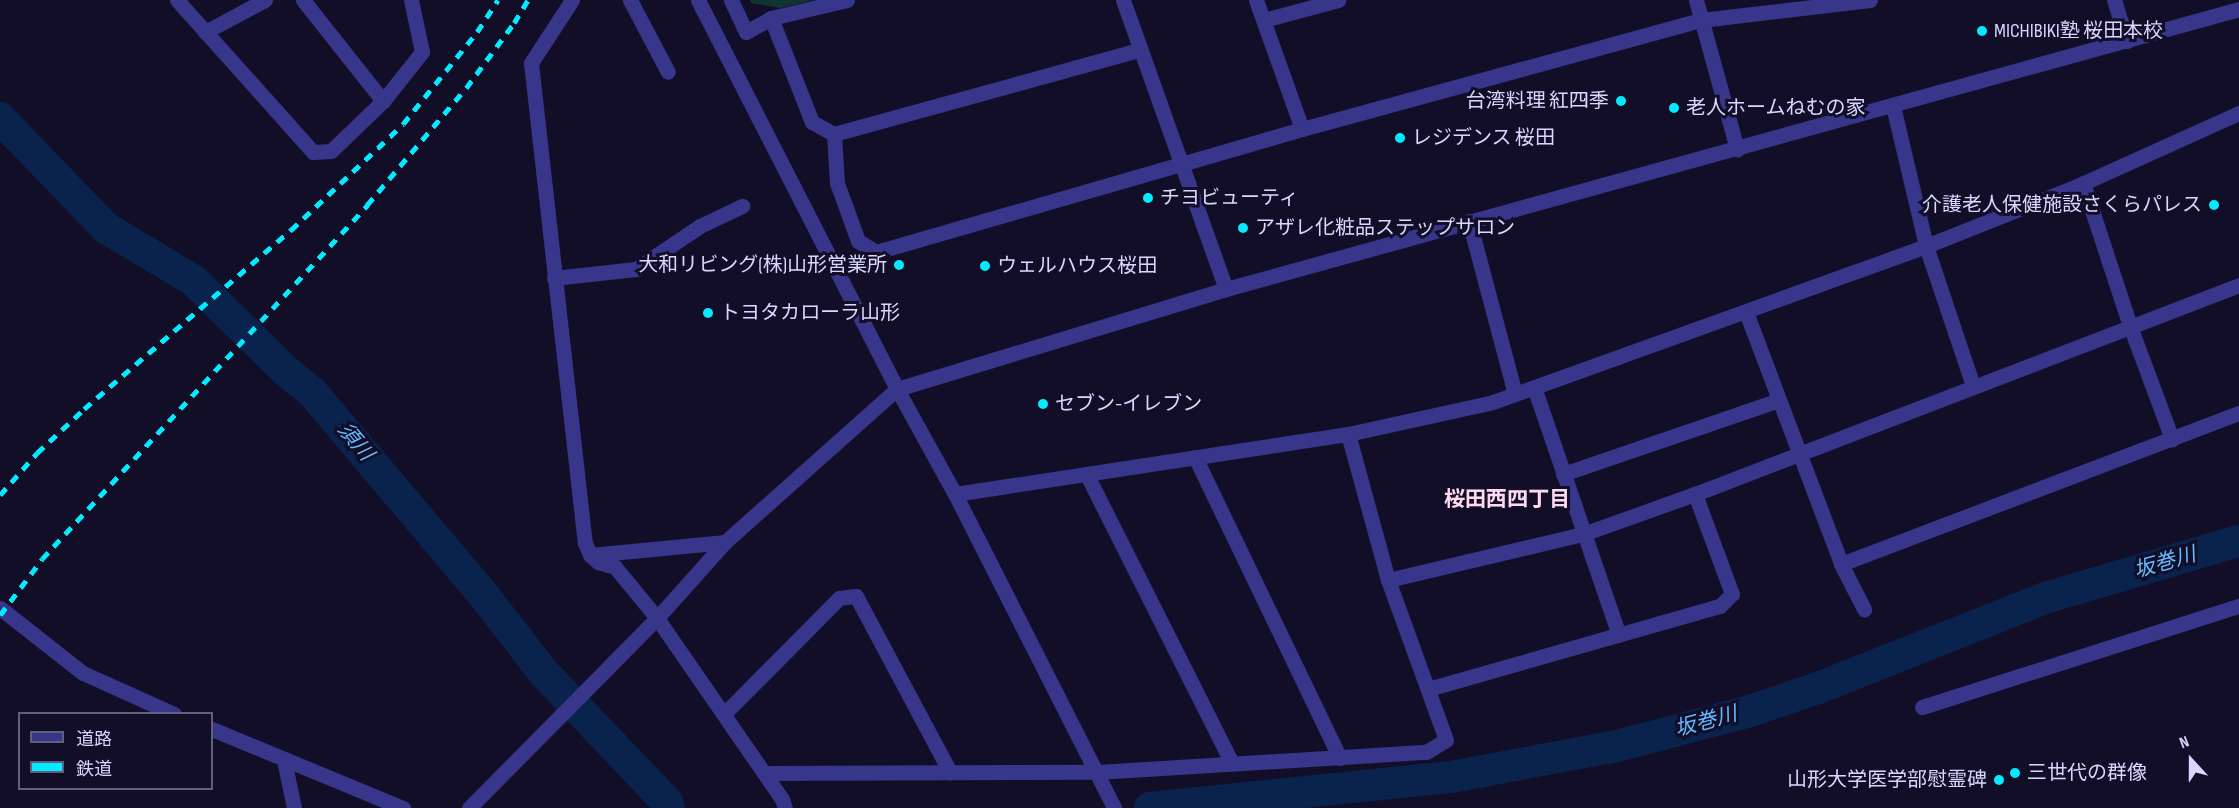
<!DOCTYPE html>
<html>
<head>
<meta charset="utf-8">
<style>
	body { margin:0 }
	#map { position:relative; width:2239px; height:808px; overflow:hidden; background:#120e28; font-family:"Sofia Sans Condensed","Noto Sans JP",sans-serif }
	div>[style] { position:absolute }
	.green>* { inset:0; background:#113331 }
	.river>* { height:32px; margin:-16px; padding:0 16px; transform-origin:16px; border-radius:16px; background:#09234d }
	.minor>* { height:15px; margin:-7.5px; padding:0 7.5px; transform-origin:7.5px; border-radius:7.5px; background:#38368a }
	.rail>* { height:4.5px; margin-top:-2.25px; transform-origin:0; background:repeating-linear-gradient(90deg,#02ebff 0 9px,transparent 0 17px) }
	.dots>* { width:16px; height:16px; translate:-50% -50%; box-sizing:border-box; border:3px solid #120e28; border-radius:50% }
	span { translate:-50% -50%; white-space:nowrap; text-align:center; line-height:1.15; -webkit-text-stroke:6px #120e28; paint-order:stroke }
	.poi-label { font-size:20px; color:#d9d6ff }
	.left { translate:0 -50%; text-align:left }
	.right { translate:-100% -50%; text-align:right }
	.water-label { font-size:21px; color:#64bbff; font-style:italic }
	.neighbourhood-label { font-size:21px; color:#ffd8f2; font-weight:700 }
	.legend { position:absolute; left:18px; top:712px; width:195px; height:78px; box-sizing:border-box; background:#120e28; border:2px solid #625e7e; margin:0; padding:8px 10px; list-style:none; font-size:18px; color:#d9d6ff }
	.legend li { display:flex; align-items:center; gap:12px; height:30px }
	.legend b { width:30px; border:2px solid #625e7e }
	.north { position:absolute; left:2161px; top:730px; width:60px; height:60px; -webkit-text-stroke:4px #120e28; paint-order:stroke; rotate:339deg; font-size:16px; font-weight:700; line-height:24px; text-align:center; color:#d9d6ff }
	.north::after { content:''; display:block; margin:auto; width:21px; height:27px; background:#d9d6ff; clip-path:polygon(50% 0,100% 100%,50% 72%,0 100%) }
</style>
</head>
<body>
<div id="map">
	<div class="green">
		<div style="clip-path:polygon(750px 0,814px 0,781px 8px,751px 3px)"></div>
	</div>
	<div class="river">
		<div style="left:0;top:118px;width:153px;rotate:46.1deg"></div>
		<div style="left:106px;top:228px;width:101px;rotate:30.9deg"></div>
		<div style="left:193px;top:280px;width:132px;rotate:44.4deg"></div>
		<div style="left:287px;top:372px;width:32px;rotate:39deg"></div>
		<div style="left:312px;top:392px;width:268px;rotate:49.8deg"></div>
		<div style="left:485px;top:597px;width:96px;rotate:52.2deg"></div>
		<div style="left:544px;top:673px;width:178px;rotate:46.4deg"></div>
		<div style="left:667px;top:802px;width:6px;rotate:72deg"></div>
		<div style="left:1150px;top:808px;width:303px;rotate:-5.9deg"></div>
		<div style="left:1451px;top:777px;width:169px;rotate:-10.6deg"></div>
		<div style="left:1617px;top:746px;width:134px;rotate:-14.7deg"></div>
		<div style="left:1747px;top:712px;width:75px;rotate:-18.7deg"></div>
		<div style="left:1818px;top:688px;width:244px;rotate:-21.6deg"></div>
		<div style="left:2045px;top:598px;width:202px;rotate:-16.4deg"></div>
	</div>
	<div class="minor">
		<div style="left:177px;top:0;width:204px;rotate:48.2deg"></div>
		<div style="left:313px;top:152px;width:18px;rotate:-3deg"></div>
		<div style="left:331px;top:151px;width:72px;rotate:-43.9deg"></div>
		<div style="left:383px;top:101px;width:63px;rotate:-51.5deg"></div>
		<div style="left:422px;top:52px;width:53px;rotate:-101.9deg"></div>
		<div style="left:303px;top:0;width:129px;rotate:51.6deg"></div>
		<div style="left:572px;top:0;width:75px;rotate:123.1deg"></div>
		<div style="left:531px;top:63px;width:483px;rotate:83.6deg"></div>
		<div style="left:585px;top:543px;width:13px;rotate:67deg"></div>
		<div style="left:590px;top:555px;width:11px;rotate:41deg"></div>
		<div style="left:598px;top:562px;width:18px;rotate:16deg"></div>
		<div style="left:615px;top:567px;width:66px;rotate:50.5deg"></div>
		<div style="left:657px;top:618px;width:220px;rotate:55.4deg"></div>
		<div style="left:782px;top:799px;width:9px;rotate:72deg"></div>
		<div style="left:630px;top:0;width:81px;rotate:62.2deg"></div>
		<div style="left:698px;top:0;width:437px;rotate:62.9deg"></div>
		<div style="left:897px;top:389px;width:120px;rotate:61.1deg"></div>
		<div style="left:955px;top:494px;width:352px;rotate:63.1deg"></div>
		<div style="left:731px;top:0;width:35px;rotate:65deg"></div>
		<div style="left:746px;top:32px;width:29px;rotate:-29deg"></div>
		<div style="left:771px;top:18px;width:78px;rotate:-13.3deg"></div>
		<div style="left:1123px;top:0;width:307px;rotate:70.4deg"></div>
		<div style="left:1256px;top:0;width:137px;rotate:70.4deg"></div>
		<div style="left:1696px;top:0;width:155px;rotate:74.6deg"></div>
		<div style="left:2114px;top:0;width:43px;rotate:72.4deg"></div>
		<div style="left:771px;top:18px;width:112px;rotate:68.5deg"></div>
		<div style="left:812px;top:122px;width:25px;rotate:29deg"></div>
		<div style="left:834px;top:134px;width:49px;rotate:86.5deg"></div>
		<div style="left:837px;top:183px;width:62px;rotate:70.1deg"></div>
		<div style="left:858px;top:241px;width:21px;rotate:31deg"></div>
		<div style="left:876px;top:252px;width:443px;rotate:-16.1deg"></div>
		<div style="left:1302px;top:129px;width:414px;rotate:-15.3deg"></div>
		<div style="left:1701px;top:20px;width:170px;rotate:-6.7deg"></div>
		<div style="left:1264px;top:20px;width:77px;rotate:-15.1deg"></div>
		<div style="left:205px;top:32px;width:68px;rotate:-28.1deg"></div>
		<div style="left:1893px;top:106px;width:144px;rotate:76.7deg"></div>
		<div style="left:1926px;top:246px;width:148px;rotate:71.4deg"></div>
		<div style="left:834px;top:134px;width:317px;rotate:-15.4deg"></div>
		<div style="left:2083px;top:183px;width:151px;rotate:71.8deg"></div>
		<div style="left:2130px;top:326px;width:121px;rotate:69.6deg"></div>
		<div style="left:1469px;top:221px;width:179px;rotate:75.1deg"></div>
		<div style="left:554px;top:278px;width:82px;rotate:-6.3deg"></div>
		<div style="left:636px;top:269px;width:77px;rotate:-33.9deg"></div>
		<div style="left:700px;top:226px;width:47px;rotate:-25.5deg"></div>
		<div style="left:1746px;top:312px;width:269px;rotate:69.3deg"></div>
		<div style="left:1841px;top:564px;width:51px;rotate:62.9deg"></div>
		<div style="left:1534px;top:387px;width:262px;rotate:71.1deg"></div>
		<div style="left:1195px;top:457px;width:334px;rotate:64.3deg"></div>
		<div style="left:1563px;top:474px;width:228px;rotate:-18.9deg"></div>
		<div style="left:1087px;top:475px;width:322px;rotate:63.3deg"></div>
		<div style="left:955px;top:494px;width:398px;rotate:-8.7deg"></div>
		<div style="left:1348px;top:434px;width:148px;rotate:-12.4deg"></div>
		<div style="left:1493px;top:402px;width:460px;rotate:-19.8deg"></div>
		<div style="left:1926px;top:246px;width:162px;rotate:-21.7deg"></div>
		<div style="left:2077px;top:186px;width:178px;rotate:-24.3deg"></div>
		<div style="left:590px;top:555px;width:136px;rotate:-5.5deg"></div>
		<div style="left:1841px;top:564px;width:426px;rotate:-20.8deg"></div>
		<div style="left:1388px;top:580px;width:200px;rotate:-13.3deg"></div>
		<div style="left:1583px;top:534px;width:119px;rotate:-19.7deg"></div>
		<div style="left:1695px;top:494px;width:583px;rotate:-21.02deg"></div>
		<div style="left:0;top:608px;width:105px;rotate:38.1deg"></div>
		<div style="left:83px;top:673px;width:100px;rotate:24.3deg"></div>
		<div style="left:1428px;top:689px;width:304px;rotate:-15.9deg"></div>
		<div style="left:1720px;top:606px;width:17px;rotate:-45deg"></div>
		<div style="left:1732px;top:594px;width:107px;rotate:-110.3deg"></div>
		<div style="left:1922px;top:707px;width:333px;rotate:-17.7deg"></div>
		<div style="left:724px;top:714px;width:163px;rotate:-45.2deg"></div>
		<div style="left:839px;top:598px;width:17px;rotate:-7deg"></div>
		<div style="left:856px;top:596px;width:200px;rotate:61.9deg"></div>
		<div style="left:212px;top:729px;width:207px;rotate:22.5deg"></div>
		<div style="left:284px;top:760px;width:49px;rotate:78.2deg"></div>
		<div style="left:764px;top:773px;width:333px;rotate:-0.2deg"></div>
		<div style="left:1097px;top:772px;width:330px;rotate:-3.5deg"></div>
		<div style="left:1426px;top:752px;width:23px;rotate:-31deg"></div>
		<div style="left:1446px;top:740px;width:170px;rotate:-109.9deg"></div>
		<div style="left:1388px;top:580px;width:151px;rotate:-105.3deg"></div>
		<div style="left:469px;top:808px;width:267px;rotate:-45.3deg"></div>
		<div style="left:657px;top:618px;width:102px;rotate:-48.2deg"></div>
		<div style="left:725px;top:542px;width:230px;rotate:-41.7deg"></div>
		<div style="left:897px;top:389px;width:344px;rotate:-16.9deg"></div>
		<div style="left:1226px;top:289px;width:1051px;rotate:-15.45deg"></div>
	</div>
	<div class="rail">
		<div style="left:0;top:495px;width:56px;rotate:-48.6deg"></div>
		<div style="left:37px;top:453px;width:64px;rotate:-43.1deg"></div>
		<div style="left:84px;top:409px;width:274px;rotate:-40.9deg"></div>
		<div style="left:291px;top:230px;width:154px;rotate:-43.4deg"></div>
		<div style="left:403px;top:124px;width:118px;rotate:-51.2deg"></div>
		<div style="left:477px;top:32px;width:38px;rotate:-57deg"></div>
		<div style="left:0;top:615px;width:70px;rotate:-53.1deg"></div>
		<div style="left:42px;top:559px;width:481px;rotate:-47.4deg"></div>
		<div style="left:367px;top:205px;width:153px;rotate:-49.8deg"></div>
		<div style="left:466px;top:88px;width:81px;rotate:-53.6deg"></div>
		<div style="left:514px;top:23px;width:27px;rotate:-59deg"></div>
	</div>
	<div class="dots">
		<div style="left:1982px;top:31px;background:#02ebff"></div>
		<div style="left:1621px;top:101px;background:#02ebff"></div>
		<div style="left:1674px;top:108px;background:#02ebff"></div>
		<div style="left:1400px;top:138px;background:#02ebff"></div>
		<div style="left:1148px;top:198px;background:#02ebff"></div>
		<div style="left:2214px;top:205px;background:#02ebff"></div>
		<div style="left:1243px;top:228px;background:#02ebff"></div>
		<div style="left:899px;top:265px;background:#02ebff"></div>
		<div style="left:985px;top:266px;background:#02ebff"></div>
		<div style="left:708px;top:313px;background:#02ebff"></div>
		<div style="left:1043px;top:404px;background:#02ebff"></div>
		<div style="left:2015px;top:773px;background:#02ebff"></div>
		<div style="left:1999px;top:780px;background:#02ebff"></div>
	</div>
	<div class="poi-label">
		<span class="left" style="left:1994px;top:31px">MICHIBIKI塾 桜田本校</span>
		<span class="right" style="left:1609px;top:101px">台湾料理 紅四季</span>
		<span class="left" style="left:1686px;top:108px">老人ホームねむの家</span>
		<span class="left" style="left:1412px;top:138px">レジデンス 桜田</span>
		<span class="left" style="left:1160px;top:198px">チヨビューティ</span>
		<span class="right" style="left:2202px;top:205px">介護老人保健施設さくらパレス</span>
		<span class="left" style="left:1255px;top:228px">アザレ化粧品ステップサロン</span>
		<span class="right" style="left:887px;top:265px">大和リビング(株)山形営業所</span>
		<span class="left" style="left:997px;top:266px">ウェルハウス桜田</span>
		<span class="left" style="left:720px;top:313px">トヨタカローラ山形</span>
		<span class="left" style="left:1055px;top:404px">セブン-イレブン</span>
		<span class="left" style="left:2027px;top:773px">三世代の群像</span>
		<span class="right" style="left:1987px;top:780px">山形大学医学部慰霊碑</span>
	</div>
	<div class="water-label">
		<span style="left:355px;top:442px;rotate:50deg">須川</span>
		<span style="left:2165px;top:563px;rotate:-16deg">坂巻川</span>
		<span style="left:1706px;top:722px;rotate:-15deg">坂巻川</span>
	</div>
	<div class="neighbourhood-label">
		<span style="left:1507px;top:500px">桜田西四丁目</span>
	</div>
	<ul class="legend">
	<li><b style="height:8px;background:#38368a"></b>道路</li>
	<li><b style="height:8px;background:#02ebff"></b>鉄道</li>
	</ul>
	<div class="north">N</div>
</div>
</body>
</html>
